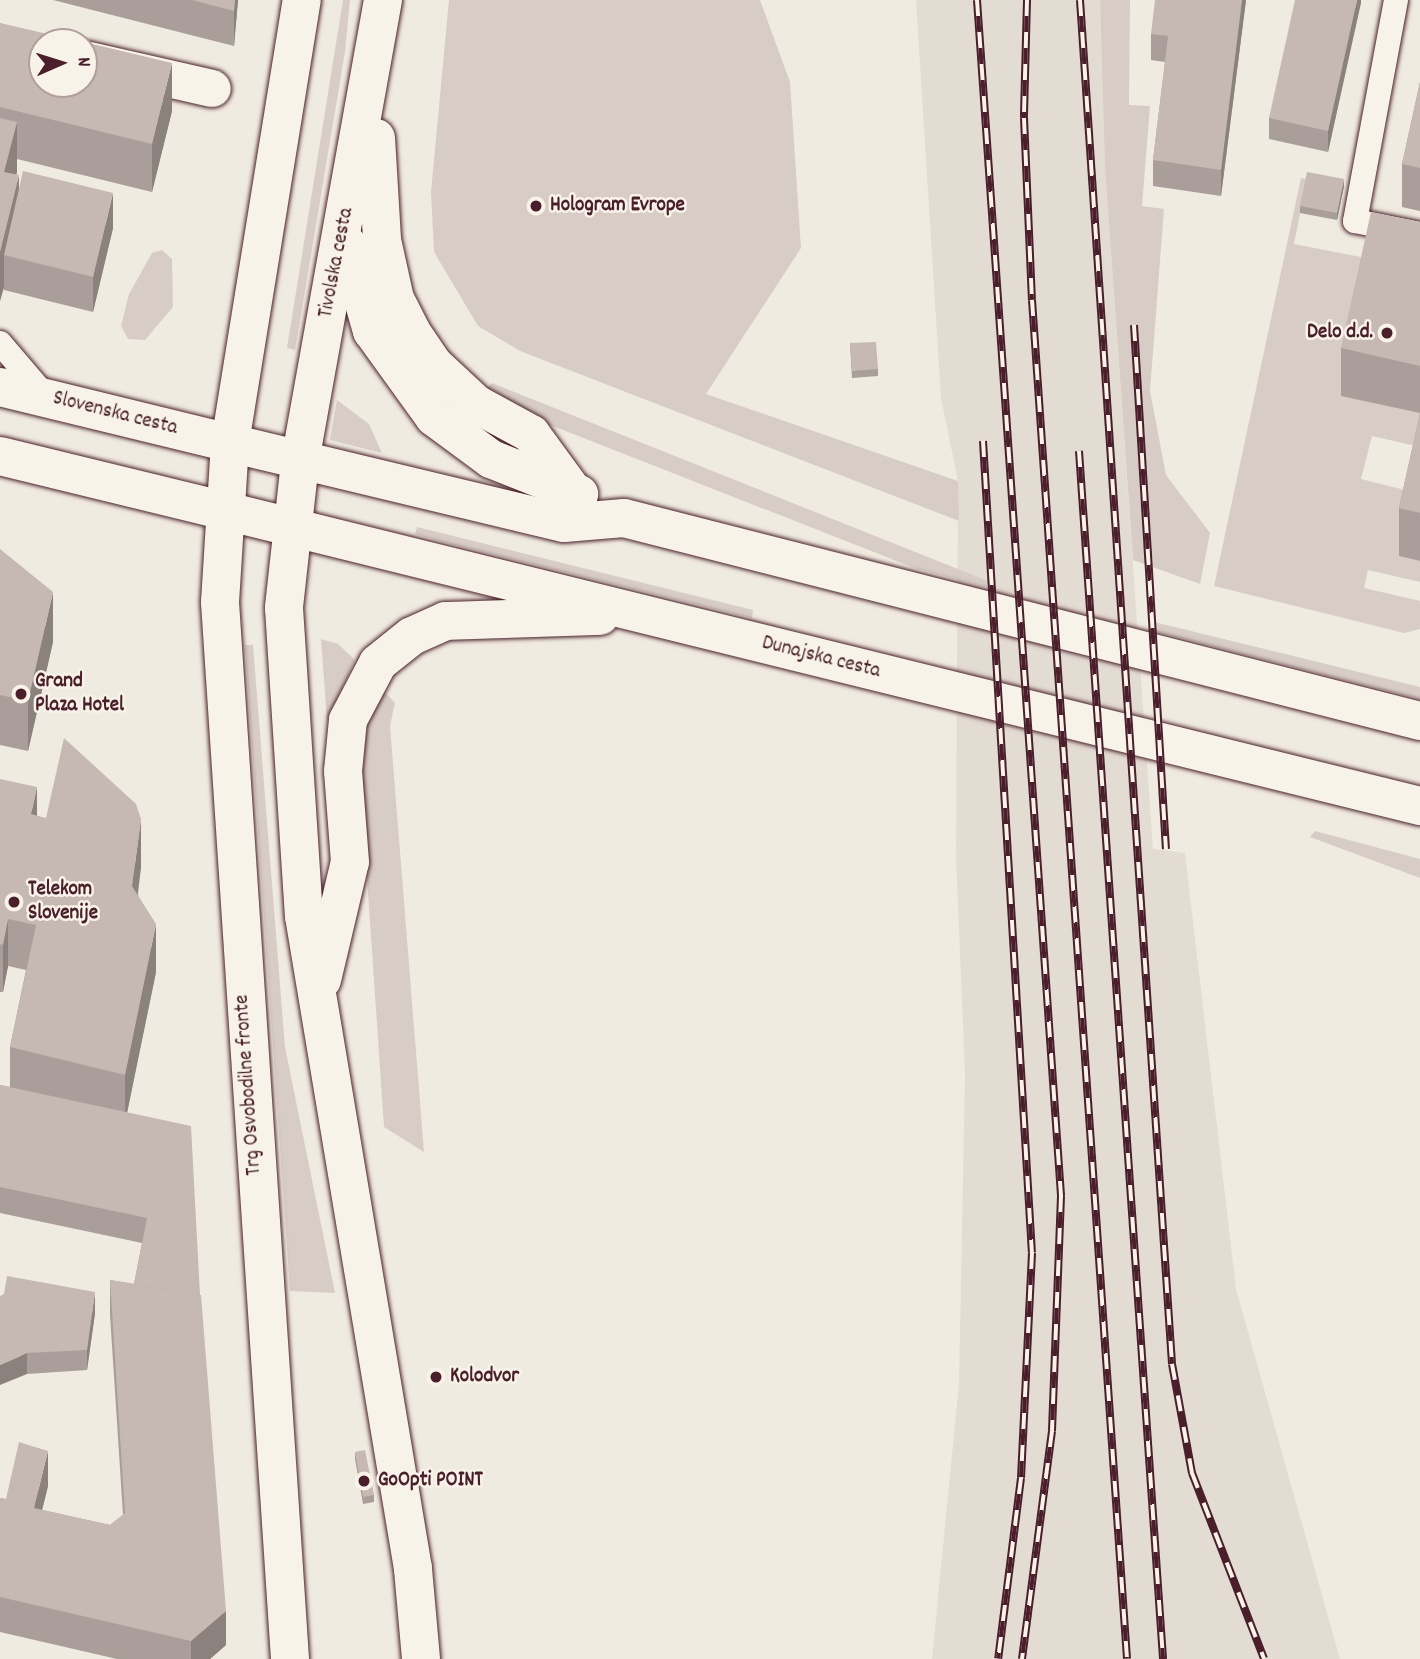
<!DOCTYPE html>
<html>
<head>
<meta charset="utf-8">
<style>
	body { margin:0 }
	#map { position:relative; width:1420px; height:1659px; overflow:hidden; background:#f0ebe0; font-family:Dekko,sans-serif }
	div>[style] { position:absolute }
	.built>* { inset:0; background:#e3dcd2 }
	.green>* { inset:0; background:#d8cdc6 }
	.roads { filter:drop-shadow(0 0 2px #4a1f2b) drop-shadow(0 0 2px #4a1f2b) }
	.service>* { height:24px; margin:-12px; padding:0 12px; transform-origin:12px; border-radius:12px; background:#f7f3e8 }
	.pedestrian>* { height:37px; margin:-18.5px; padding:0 18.5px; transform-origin:18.5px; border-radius:18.5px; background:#f7f3e8 }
	.tertiary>* { height:38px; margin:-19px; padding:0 19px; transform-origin:19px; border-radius:19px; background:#f7f3e8 }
	.primary>* { height:38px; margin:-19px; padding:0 19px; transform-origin:19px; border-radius:19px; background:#f7f3e8 }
	.rail>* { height:8px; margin-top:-4px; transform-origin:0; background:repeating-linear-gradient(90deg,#f7f3e8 0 16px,#4a1f2b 0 32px); box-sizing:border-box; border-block:2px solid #4a1f2b }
	.wall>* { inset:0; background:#aa9e9a }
	.shaded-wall>* { inset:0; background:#8b817d }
	.building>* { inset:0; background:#c6b8b3 }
	.dots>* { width:19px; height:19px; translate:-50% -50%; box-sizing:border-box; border:4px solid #f7f3e8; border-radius:50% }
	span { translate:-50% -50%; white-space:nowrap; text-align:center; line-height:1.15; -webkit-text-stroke:5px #f7f3e8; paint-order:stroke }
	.poi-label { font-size:21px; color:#4a1f2b; font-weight:700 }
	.left { translate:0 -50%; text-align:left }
	.right { translate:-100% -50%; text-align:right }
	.street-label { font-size:21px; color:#4a1f2b }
	.north { position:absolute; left:28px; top:28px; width:70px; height:70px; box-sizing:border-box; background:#f7f3e8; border:2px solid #b29e9c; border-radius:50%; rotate:87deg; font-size:19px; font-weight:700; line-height:28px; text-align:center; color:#4a1f2b }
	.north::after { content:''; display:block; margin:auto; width:24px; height:32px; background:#4a1f2b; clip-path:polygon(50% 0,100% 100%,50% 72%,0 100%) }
</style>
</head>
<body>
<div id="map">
	<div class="built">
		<div style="clip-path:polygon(916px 0,1100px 0,1105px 169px,1153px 849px,1185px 853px,1236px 1289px,1340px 1659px,932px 1659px,959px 1383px,965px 1074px,956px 857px,958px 481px,941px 398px)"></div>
	</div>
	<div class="green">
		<div style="clip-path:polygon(343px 0,350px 0,345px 52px,295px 350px,287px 348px)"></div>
		<div style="clip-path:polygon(449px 0,760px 0,790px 82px,801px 248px,706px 394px,958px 481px,959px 521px,520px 351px,478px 326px,434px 252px,431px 192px)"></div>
		<div style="clip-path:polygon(1100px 0,1130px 0,1129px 105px,1150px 106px,1142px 206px,1164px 209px,1150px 391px,1166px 475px,1210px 533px,1200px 584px,1133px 560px,1105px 169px)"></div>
		<div style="clip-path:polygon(1301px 178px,1307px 179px,1294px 244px,1371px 259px,1420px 414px,1420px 447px,1372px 436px,1361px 479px,1413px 492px,1400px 556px,1420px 561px,1420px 582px,1368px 570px,1364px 588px,1420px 601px,1420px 629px,1404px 633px,1214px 586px)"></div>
		<div style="clip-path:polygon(162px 250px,172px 259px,173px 307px,145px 340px,128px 339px,121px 326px,129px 294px,152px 253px)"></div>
		<div style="clip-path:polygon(492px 383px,988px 581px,987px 587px,917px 569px,530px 417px,484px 391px)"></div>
		<div style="clip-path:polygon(337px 400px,369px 424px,382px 453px,330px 440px)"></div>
		<div style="clip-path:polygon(417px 527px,753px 610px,752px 618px,447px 543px,415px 534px)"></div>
		<div style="clip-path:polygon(1150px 621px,1420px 687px,1420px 699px,1150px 630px)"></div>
		<div style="clip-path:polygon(321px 639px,338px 644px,355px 660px,327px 721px)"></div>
		<div style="clip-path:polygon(245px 645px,253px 645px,285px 1047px,335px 1293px,290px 1291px)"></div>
		<div style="clip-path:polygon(381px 688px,395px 703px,390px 726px,424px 1152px,384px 1127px,359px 761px,363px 728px)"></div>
		<div style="clip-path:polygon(1315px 831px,1420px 859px,1420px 878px,1310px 837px)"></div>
	</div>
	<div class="roads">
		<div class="service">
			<div style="left:1396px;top:0;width:225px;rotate:100.5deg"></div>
			<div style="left:1355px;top:221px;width:66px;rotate:11.3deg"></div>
			<div style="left:0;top:343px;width:72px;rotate:49.5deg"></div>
		</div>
		<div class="pedestrian">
			<div style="left:84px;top:59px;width:131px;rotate:12.8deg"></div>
		</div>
		<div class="tertiary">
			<div style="left:0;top:387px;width:237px;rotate:13.7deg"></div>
			<div style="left:0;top:456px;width:228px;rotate:13.7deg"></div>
		</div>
		<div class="primary">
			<div style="left:383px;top:0;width:469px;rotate:100.2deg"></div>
			<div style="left:300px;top:462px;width:147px;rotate:96.3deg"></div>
			<div style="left:284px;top:608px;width:309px;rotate:86.3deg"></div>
			<div style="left:304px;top:916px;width:662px;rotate:80.52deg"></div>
			<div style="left:413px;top:1569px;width:90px;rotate:84.9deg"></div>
			<div style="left:376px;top:138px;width:102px;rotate:86.6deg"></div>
			<div style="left:382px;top:240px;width:60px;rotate:77.6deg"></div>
			<div style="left:395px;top:299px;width:36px;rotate:63deg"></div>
			<div style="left:411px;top:331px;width:40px;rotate:56deg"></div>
			<div style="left:433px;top:364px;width:59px;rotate:42.9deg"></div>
			<div style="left:476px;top:404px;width:63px;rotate:28.6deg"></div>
			<div style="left:531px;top:434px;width:69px;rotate:53.8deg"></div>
			<div style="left:347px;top:244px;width:91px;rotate:74deg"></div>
			<div style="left:372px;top:331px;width:106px;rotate:54.2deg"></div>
			<div style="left:434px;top:417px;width:71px;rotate:36.4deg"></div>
			<div style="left:491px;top:459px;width:95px;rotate:21.7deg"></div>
			<div style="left:230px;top:443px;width:343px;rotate:13.5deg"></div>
			<div style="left:564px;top:523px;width:60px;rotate:-4.8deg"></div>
			<div style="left:624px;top:518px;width:821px;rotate:14.31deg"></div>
			<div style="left:222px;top:510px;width:1234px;rotate:13.88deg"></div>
			<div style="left:322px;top:980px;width:121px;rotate:-76.7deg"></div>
			<div style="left:350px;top:862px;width:91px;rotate:-94.4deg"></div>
			<div style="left:343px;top:771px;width:51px;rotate:-84.4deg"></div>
			<div style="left:348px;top:720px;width:64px;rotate:-62.2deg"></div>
			<div style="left:378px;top:663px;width:43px;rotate:-38.5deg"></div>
			<div style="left:412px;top:636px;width:37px;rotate:-24deg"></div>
			<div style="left:446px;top:621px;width:154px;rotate:-1.9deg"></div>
			<div style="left:290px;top:1659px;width:1059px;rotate:-93.79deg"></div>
			<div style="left:220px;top:602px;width:159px;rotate:-86.4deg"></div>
			<div style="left:230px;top:443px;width:449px;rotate:-80.8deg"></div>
		</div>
	</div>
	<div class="rail">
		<div style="left:977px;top:0;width:1199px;rotate:85.98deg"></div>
		<div style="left:1061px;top:1196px;width:235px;rotate:92.2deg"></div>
		<div style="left:1052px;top:1431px;width:230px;rotate:97.5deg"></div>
		<div style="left:1027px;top:0;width:118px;rotate:91.5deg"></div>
		<div style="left:1024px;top:118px;width:182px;rotate:87.5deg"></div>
		<div style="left:1032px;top:300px;width:1362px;rotate:86deg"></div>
		<div style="left:1080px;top:0;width:1367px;rotate:86.14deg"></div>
		<div style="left:1172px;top:1364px;width:111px;rotate:79.6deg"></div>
		<div style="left:1192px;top:1473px;width:199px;rotate:68.8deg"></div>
		<div style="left:1134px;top:325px;width:525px;rotate:86.51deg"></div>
		<div style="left:983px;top:441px;width:813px;rotate:86.55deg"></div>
		<div style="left:1032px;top:1253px;width:225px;rotate:92.8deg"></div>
		<div style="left:1021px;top:1478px;width:182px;rotate:97.2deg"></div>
		<div style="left:1079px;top:451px;width:1211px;rotate:86.02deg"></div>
	</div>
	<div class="wall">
		<div style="clip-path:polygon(53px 0,238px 0,234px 46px)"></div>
		<div style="clip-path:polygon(1246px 0,1221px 196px,1153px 186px,1153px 160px,1165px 62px,1151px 60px,1151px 34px)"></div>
		<div style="clip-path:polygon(1361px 0,1328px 152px,1269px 139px,1269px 118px)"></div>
		<div style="clip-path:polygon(0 23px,172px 111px,152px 192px,17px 159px,16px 175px,19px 191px,113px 228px,93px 312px,4px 290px,4px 287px,0 301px)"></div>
		<div style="clip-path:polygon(1420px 82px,1420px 211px,1402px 207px,1402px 164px)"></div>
		<div style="clip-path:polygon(1344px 186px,1337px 220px,1300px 213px,1300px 206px)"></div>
		<div style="clip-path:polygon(1420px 222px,1420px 561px,1399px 556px,1399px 508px,1420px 413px,1341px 396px,1341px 348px)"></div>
		<div style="clip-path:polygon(850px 343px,878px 369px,878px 376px,852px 378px)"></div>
		<div style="clip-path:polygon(0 549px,53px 642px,28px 751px,0 745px)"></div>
		<div style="clip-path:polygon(0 779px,37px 816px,141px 867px,138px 894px,156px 972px,127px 1112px,200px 1295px,226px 1645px,210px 1659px,117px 1659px,0 1632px,0 1498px,6px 1499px,48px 1486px,42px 1510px,110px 1525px,123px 1515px,110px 1315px,110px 1280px,134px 1284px,142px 1243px,0 1213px,0 1085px,10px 1087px,10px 1047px,26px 970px,8px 966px,3px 992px,0 992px)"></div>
		<div style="clip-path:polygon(0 1296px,95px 1313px,87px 1370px,27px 1374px)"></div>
		<div style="clip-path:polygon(355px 1452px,374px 1495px,374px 1502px,363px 1504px,355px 1459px)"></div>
	</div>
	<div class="shaded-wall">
		<div style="clip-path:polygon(235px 0,238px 0,234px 46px,234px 11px)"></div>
		<div style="clip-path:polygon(1242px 0,1246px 0,1221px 196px,1221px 170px)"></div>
		<div style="clip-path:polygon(1357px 0,1361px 0,1361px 3px,1328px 152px,1328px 131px)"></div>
		<div style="clip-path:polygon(172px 63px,172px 111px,152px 192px,152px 144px)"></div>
		<div style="clip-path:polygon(17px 122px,17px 172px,4px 222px,4px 172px)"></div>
		<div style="clip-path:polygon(19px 175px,19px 225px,4px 255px,4px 287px,0 301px,0 252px)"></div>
		<div style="clip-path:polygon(1344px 179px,1344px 186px,1337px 220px,1337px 213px)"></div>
		<div style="clip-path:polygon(113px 193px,113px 228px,93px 312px,93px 277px)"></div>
		<div style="clip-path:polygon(53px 592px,53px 642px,28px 751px,28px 701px)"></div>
		<div style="clip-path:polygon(37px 787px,37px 835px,31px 814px)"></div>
		<div style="clip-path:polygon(141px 819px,141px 867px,132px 934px,132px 886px)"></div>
		<div style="clip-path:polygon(8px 919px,8px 966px,3px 992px,3px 945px)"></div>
		<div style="clip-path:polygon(156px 924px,156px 972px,125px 1123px,125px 1075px)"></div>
		<div style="clip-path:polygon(95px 1292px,95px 1313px,87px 1370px,87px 1350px)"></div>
		<div style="clip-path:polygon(27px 1353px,27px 1374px,0 1385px,0 1365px)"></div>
		<div style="clip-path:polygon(48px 1451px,48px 1486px,34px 1543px,34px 1508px)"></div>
		<div style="clip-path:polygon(226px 1611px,226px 1645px,210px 1659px,191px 1659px,191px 1641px)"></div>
	</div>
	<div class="building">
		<div style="clip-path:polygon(192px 0,235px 0,234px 11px)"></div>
		<div style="clip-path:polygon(1155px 0,1242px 0,1221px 170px,1153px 160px,1168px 36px,1151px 34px)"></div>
		<div style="clip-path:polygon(1295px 0,1357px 0,1328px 131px,1269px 118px)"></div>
		<div style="clip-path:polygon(0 23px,82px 42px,42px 42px,42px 84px,84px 84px,84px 42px,172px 63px,152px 144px,0 107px)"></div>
		<div style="clip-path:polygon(1420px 82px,1420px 168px,1402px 164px)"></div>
		<div style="clip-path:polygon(0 118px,17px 122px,4px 172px,19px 175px,0 252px)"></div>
		<div style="clip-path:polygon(23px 171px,113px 193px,93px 277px,4px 255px)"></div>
		<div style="clip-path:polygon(1307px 172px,1344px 179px,1337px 213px,1300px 206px)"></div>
		<div style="clip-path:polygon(1371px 212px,1420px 222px,1420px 366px,1341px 348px)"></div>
		<div style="clip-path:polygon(876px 342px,878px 369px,852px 371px,850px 343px)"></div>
		<div style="clip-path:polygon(1420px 413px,1420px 513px,1399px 508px)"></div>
		<div style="clip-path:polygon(0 549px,53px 592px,28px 701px,0 695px)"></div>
		<div style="clip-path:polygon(64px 738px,136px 804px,141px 819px,132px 886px,156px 924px,125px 1075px,10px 1047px,36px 925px,8px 919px,3px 945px,0 944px,0 779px,37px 787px,31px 814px,46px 818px)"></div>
		<div style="clip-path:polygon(0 1085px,191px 1126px,200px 1295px,134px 1284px,147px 1218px,0 1187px)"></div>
		<div style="clip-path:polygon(7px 1276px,95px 1292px,87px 1350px,27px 1353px,0 1365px,0 1296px,4px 1294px)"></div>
		<div style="clip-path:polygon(110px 1280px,201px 1295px,226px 1611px,191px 1641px,0 1597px,0 1498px,6px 1499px,19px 1442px,48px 1451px,34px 1508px,110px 1525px,125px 1513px)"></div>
		<div style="clip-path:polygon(365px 1450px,374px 1495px,363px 1497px,355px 1452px)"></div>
	</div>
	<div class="dots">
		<div style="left:536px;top:206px;background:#4a1f2b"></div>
		<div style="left:1387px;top:333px;background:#4a1f2b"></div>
		<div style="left:21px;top:694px;background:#4a1f2b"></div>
		<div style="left:14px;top:902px;background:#4a1f2b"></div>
		<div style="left:436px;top:1377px;background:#4a1f2b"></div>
		<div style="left:364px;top:1481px;background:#4a1f2b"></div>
	</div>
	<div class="poi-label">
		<span class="left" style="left:550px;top:206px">Hologram Evrope</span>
		<span class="right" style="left:1373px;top:333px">Delo d.d.</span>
		<span class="left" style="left:35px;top:694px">Grand<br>Plaza Hotel</span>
		<span class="left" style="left:28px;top:902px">Telekom<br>Slovenije</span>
		<span class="left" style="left:450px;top:1377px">Kolodvor</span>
		<span class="left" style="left:378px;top:1481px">GoOpti POINT</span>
	</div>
	<div class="street-label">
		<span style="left:337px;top:263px;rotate:-79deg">Tivolska cesta</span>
		<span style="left:115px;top:414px;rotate:14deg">Slovenska cesta</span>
		<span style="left:821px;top:658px;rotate:14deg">Dunajska cesta</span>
		<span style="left:249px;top:1085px;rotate:-94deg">Trg Osvobodilne fronte</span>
	</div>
	<div class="north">N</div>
</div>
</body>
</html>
